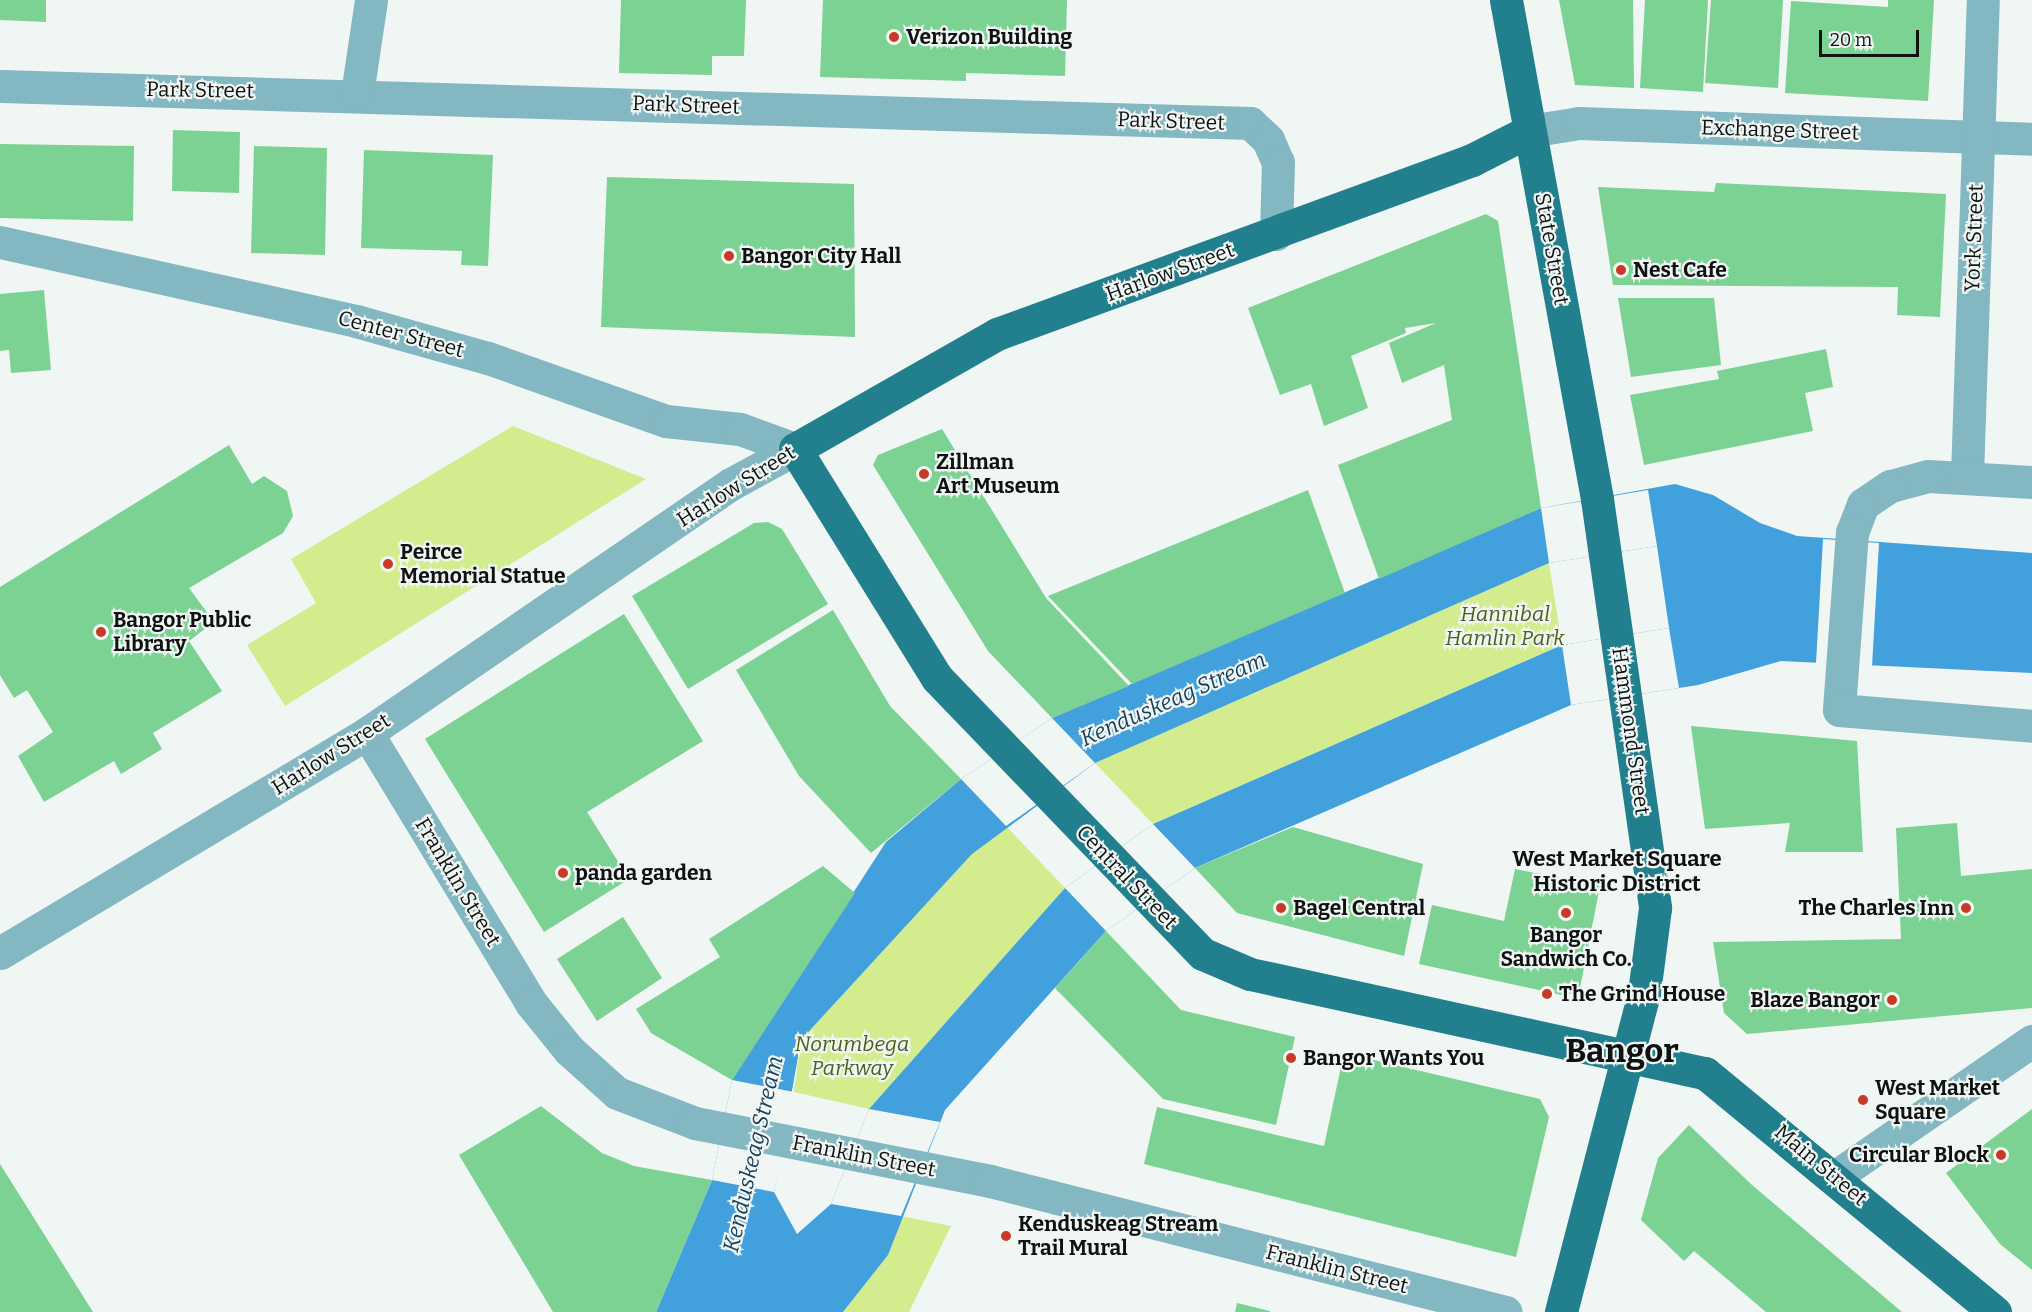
<!DOCTYPE html>
<html>
<head>
<meta charset="utf-8">
<style>
	body { margin:0 }
	#map { position:relative; width:2032px; height:1312px; overflow:hidden; background:#f0f6f4; font-family:Bitter,serif }
	div>[style] { position:absolute }
	.green>* { inset:0; background:#d3ec8e }
	.water>* { inset:0; background:#42a0dd }
	.pier>* { inset:0; background:#f0f6f4 }
	.building>* { inset:0; background:#7bd292 }
	.minor>* { height:33px; margin:-16.5px; padding:0 16.5px; transform-origin:16.5px; border-radius:16.5px; background:#83b7c1 }
	.major>* { height:33px; margin:-16.5px; padding:0 16.5px; transform-origin:16.5px; border-radius:16.5px; background:#227f8e }
	.dots>* { width:16px; height:16px; translate:-50% -50%; box-sizing:border-box; border:3px solid #f0f6f4; border-radius:50% }
	span { translate:-50% -50%; white-space:nowrap; text-align:center; line-height:1.15; -webkit-text-stroke:4.5px #f0f6f4; paint-order:stroke }
	.poi-label { font-size:21px; color:#101111; font-weight:700 }
	.left { translate:0 -50%; text-align:left }
	.right { translate:-100% -50%; text-align:right }
	.street-label { font-size:21px; color:#101111 }
	.park-label { font-size:21px; color:#4f5f1b; font-style:italic }
	.water-label { font-size:22px; color:#163c56; font-style:italic }
	.neighbourhood-label { font-size:22px; color:#101111; font-weight:700 }
	.town-label { font-size:33px; color:#101111; font-weight:700 }
	.scale { position:absolute; left:1819px; top:30px; width:100px; height:27px; box-sizing:border-box; border:3px solid #101111; border-top:0; padding-left:8px; font-size:18px; line-height:21px; white-space:nowrap; color:#101111; -webkit-text-stroke:4px #f0f6f4; paint-order:stroke }
</style>
</head>
<body>
<div id="map">
	<div class="green">
		<div style="clip-path:polygon(513px 426px,646px 479px,285px 706px,247px 645px,316px 603px,291px 559px)"></div>
		<div style="clip-path:polygon(1549px 563px,1562px 645px,1153px 824px,1095px 763px)"></div>
		<div style="clip-path:polygon(1006px 826px,1065px 888px,869px 1109px,794px 1092px,801px 1040px,972px 854px)"></div>
		<div style="clip-path:polygon(901px 1216px,951px 1226px,909px 1312px,843px 1312px,888px 1255px)"></div>
	</div>
	<div class="water">
		<div style="clip-path:polygon(evenodd,1675px 484px,1713px 495px,1760px 523px,1797px 536px,2032px 553px,2032px 673px,1781px 661px,1698px 685px,1571px 705px,1195px 868px,1106px 931px,945px 1110px,888px 1255px,843px 1312px,656px 1312px,712px 1180px,732px 1080px,886px 842px,961px 779px,1052px 718px,1541px 508px,1675px 484px,1657px 546px,1669px 628px,1562px 645px,1153px 824px,1065px 888px,869px 1109px,831px 1204px,797px 1234px,774px 1192px,801px 1040px,972px 854px,1095px 763px,1549px 563px,1657px 546px)"></div>
	</div>
	<div class="pier">
		<div style="clip-path:polygon(1648px 490px,1657px 546px,1549px 563px,1541px 508px)"></div>
		<div style="clip-path:polygon(1823px 539px,1879px 543px,1872px 666px,1816px 663px)"></div>
		<div style="clip-path:polygon(1669px 628px,1679px 688px,1571px 705px,1562px 645px)"></div>
		<div style="clip-path:polygon(1052px 718px,1095px 763px,1006px 826px,961px 779px)"></div>
		<div style="clip-path:polygon(1153px 824px,1195px 868px,1106px 931px,1065px 888px)"></div>
		<div style="clip-path:polygon(732px 1080px,794px 1092px,774px 1192px,712px 1180px)"></div>
		<div style="clip-path:polygon(869px 1109px,940px 1122px,901px 1216px,831px 1204px)"></div>
	</div>
	<div class="building">
		<div style="clip-path:polygon(0 0,46px 0,46px 22px,0 20px)"></div>
		<div style="clip-path:polygon(621px 0,746px 0,744px 56px,712px 56px,712px 75px,619px 73px)"></div>
		<div style="clip-path:polygon(823px 0,1067px 0,1065px 76px,966px 73px,966px 81px,820px 77px)"></div>
		<div style="clip-path:polygon(1559px 0,1633px 0,1634px 88px,1575px 85px)"></div>
		<div style="clip-path:polygon(1645px 0,1708px 0,1703px 92px,1640px 88px)"></div>
		<div style="clip-path:polygon(1711px 0,1783px 0,1778px 88px,1705px 83px)"></div>
		<div style="clip-path:polygon(1888px 0,1934px 0,1928px 101px,1785px 93px,1791px 1px,1888px 7px)"></div>
		<div style="clip-path:polygon(173px 130px,240px 132px,239px 193px,172px 191px)"></div>
		<div style="clip-path:polygon(0 144px,134px 146px,133px 221px,0 218px)"></div>
		<div style="clip-path:polygon(254px 146px,327px 148px,325px 255px,251px 253px)"></div>
		<div style="clip-path:polygon(364px 150px,493px 155px,488px 266px,461px 265px,462px 251px,361px 248px)"></div>
		<div style="clip-path:polygon(607px 177px,854px 184px,855px 337px,601px 327px)"></div>
		<div style="clip-path:polygon(1716px 183px,1946px 194px,1940px 317px,1897px 315px,1898px 287px,1613px 285px,1598px 187px,1714px 192px)"></div>
		<div style="clip-path:polygon(1486px 214px,1498px 221px,1541px 508px,1379px 579px,1338px 465px,1452px 420px,1444px 365px,1402px 383px,1389px 343px,1436px 323px,1405px 328px,1406px 333px,1351px 356px,1368px 408px,1324px 426px,1311px 384px,1280px 395px,1248px 308px)"></div>
		<div style="clip-path:polygon(44px 290px,51px 370px,11px 373px,9px 350px,0 351px,0 294px)"></div>
		<div style="clip-path:polygon(1618px 298px,1714px 298px,1721px 365px,1631px 377px)"></div>
		<div style="clip-path:polygon(1826px 349px,1833px 387px,1805px 393px,1813px 431px,1644px 465px,1630px 395px,1719px 379px,1717px 371px)"></div>
		<div style="clip-path:polygon(942px 429px,1046px 598px,1129px 686px,1052px 718px,988px 651px,873px 465px,878px 455px)"></div>
		<div style="clip-path:polygon(229px 445px,252px 484px,264px 476px,287px 491px,293px 516px,283px 533px,189px 588px,214px 622px,189px 641px,222px 691px,153px 733px,162px 749px,121px 774px,114px 761px,44px 802px,18px 756px,53px 732px,27px 690px,14px 698px,0 675px,0 587px)"></div>
		<div style="clip-path:polygon(1308px 490px,1345px 593px,1132px 684px,1048px 596px)"></div>
		<div style="clip-path:polygon(768px 522px,782px 529px,828px 604px,688px 689px,632px 596px,754px 523px)"></div>
		<div style="clip-path:polygon(833px 610px,890px 706px,961px 779px,871px 853px,799px 776px,736px 670px)"></div>
		<div style="clip-path:polygon(624px 614px,703px 741px,587px 812px,629px 879px,544px 932px,425px 739px)"></div>
		<div style="clip-path:polygon(1691px 726px,1857px 741px,1863px 852px,1785px 852px,1790px 823px,1705px 829px)"></div>
		<div style="clip-path:polygon(1957px 823px,1961px 876px,2032px 869px,2032px 1008px,1747px 1034px,1724px 1013px,1713px 942px,1901px 939px,1896px 828px)"></div>
		<div style="clip-path:polygon(1293px 827px,1423px 864px,1404px 956px,1237px 913px,1195px 868px)"></div>
		<div style="clip-path:polygon(823px 866px,855px 893px,732px 1080px,651px 1033px,636px 1009px,720px 957px,709px 939px)"></div>
		<div style="clip-path:polygon(1515px 869px,1600px 886px,1580px 988px,1566px 996px,1419px 964px,1432px 905px,1504px 921px)"></div>
		<div style="clip-path:polygon(623px 917px,662px 978px,597px 1021px,557px 959px)"></div>
		<div style="clip-path:polygon(1106px 931px,1181px 1010px,1295px 1037px,1276px 1125px,1163px 1099px,1055px 988px)"></div>
		<div style="clip-path:polygon(1344px 1053px,1540px 1099px,1549px 1117px,1516px 1257px,1144px 1164px,1157px 1107px,1324px 1146px)"></div>
		<div style="clip-path:polygon(541px 1106px,602px 1153px,634px 1166px,712px 1180px,656px 1312px,553px 1312px,459px 1155px)"></div>
		<div style="clip-path:polygon(2032px 1109px,2032px 1270px,2000px 1244px,1946px 1173px)"></div>
		<div style="clip-path:polygon(1689px 1125px,1752px 1185px,1902px 1312px,1766px 1312px,1694px 1251px,1684px 1261px,1641px 1220px,1658px 1158px)"></div>
		<div style="clip-path:polygon(0 1164px,93px 1312px,0 1312px)"></div>
		<div style="clip-path:polygon(1237px 1303px,1270px 1311px,1270px 1312px,1235px 1312px)"></div>
	</div>
	<div class="minor">
		<div style="left:0;top:86px;width:1251px;rotate:1.7deg"></div>
		<div style="left:1250px;top:123px;width:25px;rotate:43deg"></div>
		<div style="left:1268px;top:140px;width:24px;rotate:66deg"></div>
		<div style="left:1278px;top:162px;width:72px;rotate:91.6deg"></div>
		<div style="left:357px;top:94px;width:95px;rotate:-81.5deg"></div>
		<div style="left:1529px;top:131px;width:51px;rotate:-9.1deg"></div>
		<div style="left:1579px;top:123px;width:453px;rotate:2deg"></div>
		<div style="left:0;top:242px;width:365px;rotate:12.5deg"></div>
		<div style="left:356px;top:321px;width:137px;rotate:15.7deg"></div>
		<div style="left:488px;top:358px;width:189px;rotate:19.5deg"></div>
		<div style="left:666px;top:421px;width:74px;rotate:6.2deg"></div>
		<div style="left:740px;top:429px;width:59px;rotate:20deg"></div>
		<div style="left:1967px;top:476px;width:476px;rotate:-88.1deg"></div>
		<div style="left:2032px;top:482px;width:104px;rotate:-176.7deg"></div>
		<div style="left:1928px;top:476px;width:39px;rotate:165deg"></div>
		<div style="left:1890px;top:486px;width:32px;rotate:146deg"></div>
		<div style="left:1863px;top:504px;width:30px;rotate:111deg"></div>
		<div style="left:1852px;top:532px;width:178px;rotate:94.2deg"></div>
		<div style="left:1839px;top:710px;width:194px;rotate:4.7deg"></div>
		<div style="left:367px;top:733px;width:316px;rotate:58.7deg"></div>
		<div style="left:531px;top:1003px;width:60px;rotate:51deg"></div>
		<div style="left:569px;top:1050px;width:64px;rotate:41.9deg"></div>
		<div style="left:617px;top:1093px;width:84px;rotate:21deg"></div>
		<div style="left:695px;top:1123px;width:301px;rotate:11.1deg"></div>
		<div style="left:990px;top:1181px;width:532px;rotate:14.25deg"></div>
		<div style="left:0;top:953px;width:428px;rotate:-30.9deg"></div>
		<div style="left:367px;top:733px;width:441px;rotate:-34.4deg"></div>
		<div style="left:731px;top:484px;width:73px;rotate:-28.7deg"></div>
		<div style="left:1836px;top:1176px;width:238px;rotate:-34.6deg"></div>
	</div>
	<div class="major">
		<div style="left:1506px;top:0;width:507px;rotate:79.66deg"></div>
		<div style="left:1597px;top:499px;width:413px;rotate:81.9deg"></div>
		<div style="left:1655px;top:908px;width:86px;rotate:97.4deg"></div>
		<div style="left:1644px;top:993px;width:330px;rotate:104.6deg"></div>
		<div style="left:1529px;top:131px;width:64px;rotate:153deg"></div>
		<div style="left:1472px;top:160px;width:506px;rotate:159.88deg"></div>
		<div style="left:997px;top:334px;width:232px;rotate:150.3deg"></div>
		<div style="left:795px;top:449px;width:269px;rotate:58.2deg"></div>
		<div style="left:937px;top:678px;width:383px;rotate:46.1deg"></div>
		<div style="left:1203px;top:954px;width:51px;rotate:23.1deg"></div>
		<div style="left:1250px;top:974px;width:466px;rotate:12.3deg"></div>
		<div style="left:1705px;top:1073px;width:376px;rotate:39.5deg"></div>
	</div>
	<div class="dots">
		<div style="left:894px;top:37px;background:#c63a26"></div>
		<div style="left:729px;top:256px;background:#c63a26"></div>
		<div style="left:1621px;top:270px;background:#c63a26"></div>
		<div style="left:924px;top:474px;background:#c63a26"></div>
		<div style="left:388px;top:564px;background:#c63a26"></div>
		<div style="left:101px;top:632px;background:#c63a26"></div>
		<div style="left:563px;top:873px;background:#c63a26"></div>
		<div style="left:1281px;top:908px;background:#c63a26"></div>
		<div style="left:1966px;top:908px;background:#c63a26"></div>
		<div style="left:1566px;top:913px;background:#c63a26"></div>
		<div style="left:1547px;top:994px;background:#c63a26"></div>
		<div style="left:1892px;top:1000px;background:#c63a26"></div>
		<div style="left:1291px;top:1058px;background:#c63a26"></div>
		<div style="left:1863px;top:1100px;background:#c63a26"></div>
		<div style="left:2001px;top:1155px;background:#c63a26"></div>
		<div style="left:1006px;top:1236px;background:#c63a26"></div>
	</div>
	<div class="poi-label">
		<span class="left" style="left:906px;top:37px">Verizon Building</span>
		<span class="left" style="left:741px;top:256px">Bangor City Hall</span>
		<span class="left" style="left:1633px;top:270px">Nest Cafe</span>
		<span class="left" style="left:936px;top:474px">Zillman<br>Art Museum</span>
		<span class="left" style="left:400px;top:564px">Peirce<br>Memorial Statue</span>
		<span class="left" style="left:113px;top:632px">Bangor Public<br>Library</span>
		<span class="left" style="left:575px;top:873px">panda garden</span>
		<span class="left" style="left:1293px;top:908px">Bagel Central</span>
		<span class="right" style="left:1954px;top:908px">The Charles Inn</span>
		<span style="left:1566px;top:947px">Bangor<br>Sandwich Co.</span>
		<span class="left" style="left:1559px;top:994px">The Grind House</span>
		<span class="right" style="left:1880px;top:1000px">Blaze Bangor</span>
		<span class="left" style="left:1303px;top:1058px">Bangor Wants You</span>
		<span class="left" style="left:1875px;top:1100px">West Market<br>Square</span>
		<span class="right" style="left:1989px;top:1155px">Circular Block</span>
		<span class="left" style="left:1018px;top:1236px">Kenduskeag Stream<br>Trail Mural</span>
	</div>
	<div class="street-label">
		<span style="left:200px;top:90px;rotate:1deg">Park Street</span>
		<span style="left:686px;top:105px;rotate:2deg">Park Street</span>
		<span style="left:1171px;top:121px;rotate:2deg">Park Street</span>
		<span style="left:1780px;top:130px;rotate:2deg">Exchange Street</span>
		<span style="left:1974px;top:238px;rotate:-88deg">York Street</span>
		<span style="left:1552px;top:249px;rotate:80deg">State Street</span>
		<span style="left:1170px;top:272px;rotate:-20deg">Harlow Street</span>
		<span style="left:401px;top:334px;rotate:15deg">Center Street</span>
		<span style="left:736px;top:486px;rotate:-32deg">Harlow Street</span>
		<span style="left:1631px;top:731px;rotate:82deg">Hammond Street</span>
		<span style="left:331px;top:754px;rotate:-32deg">Harlow Street</span>
		<span style="left:1127px;top:877px;rotate:46deg">Central Street</span>
		<span style="left:458px;top:882px;rotate:59deg">Franklin Street</span>
		<span style="left:864px;top:1156px;rotate:11deg">Franklin Street</span>
		<span style="left:1821px;top:1165px;rotate:40deg">Main Street</span>
		<span style="left:1337px;top:1269px;rotate:14deg">Franklin Street</span>
	</div>
	<div class="park-label">
		<span style="left:1505px;top:626px">Hannibal<br>Hamlin Park</span>
		<span style="left:852px;top:1056px">Norumbega<br>Parkway</span>
	</div>
	<div class="water-label">
		<span style="left:1173px;top:699px;rotate:-24deg">Kenduskeag Stream</span>
		<span style="left:753px;top:1154px;rotate:-77deg">Kenduskeag Stream</span>
	</div>
	<div class="neighbourhood-label">
		<span style="left:1617px;top:871px">West Market Square<br>Historic District</span>
	</div>
	<div class="town-label">
		<span style="left:1622px;top:1052px">Bangor</span>
	</div>
	<div class="scale">20 m</div>
</div>
</body>
</html>
